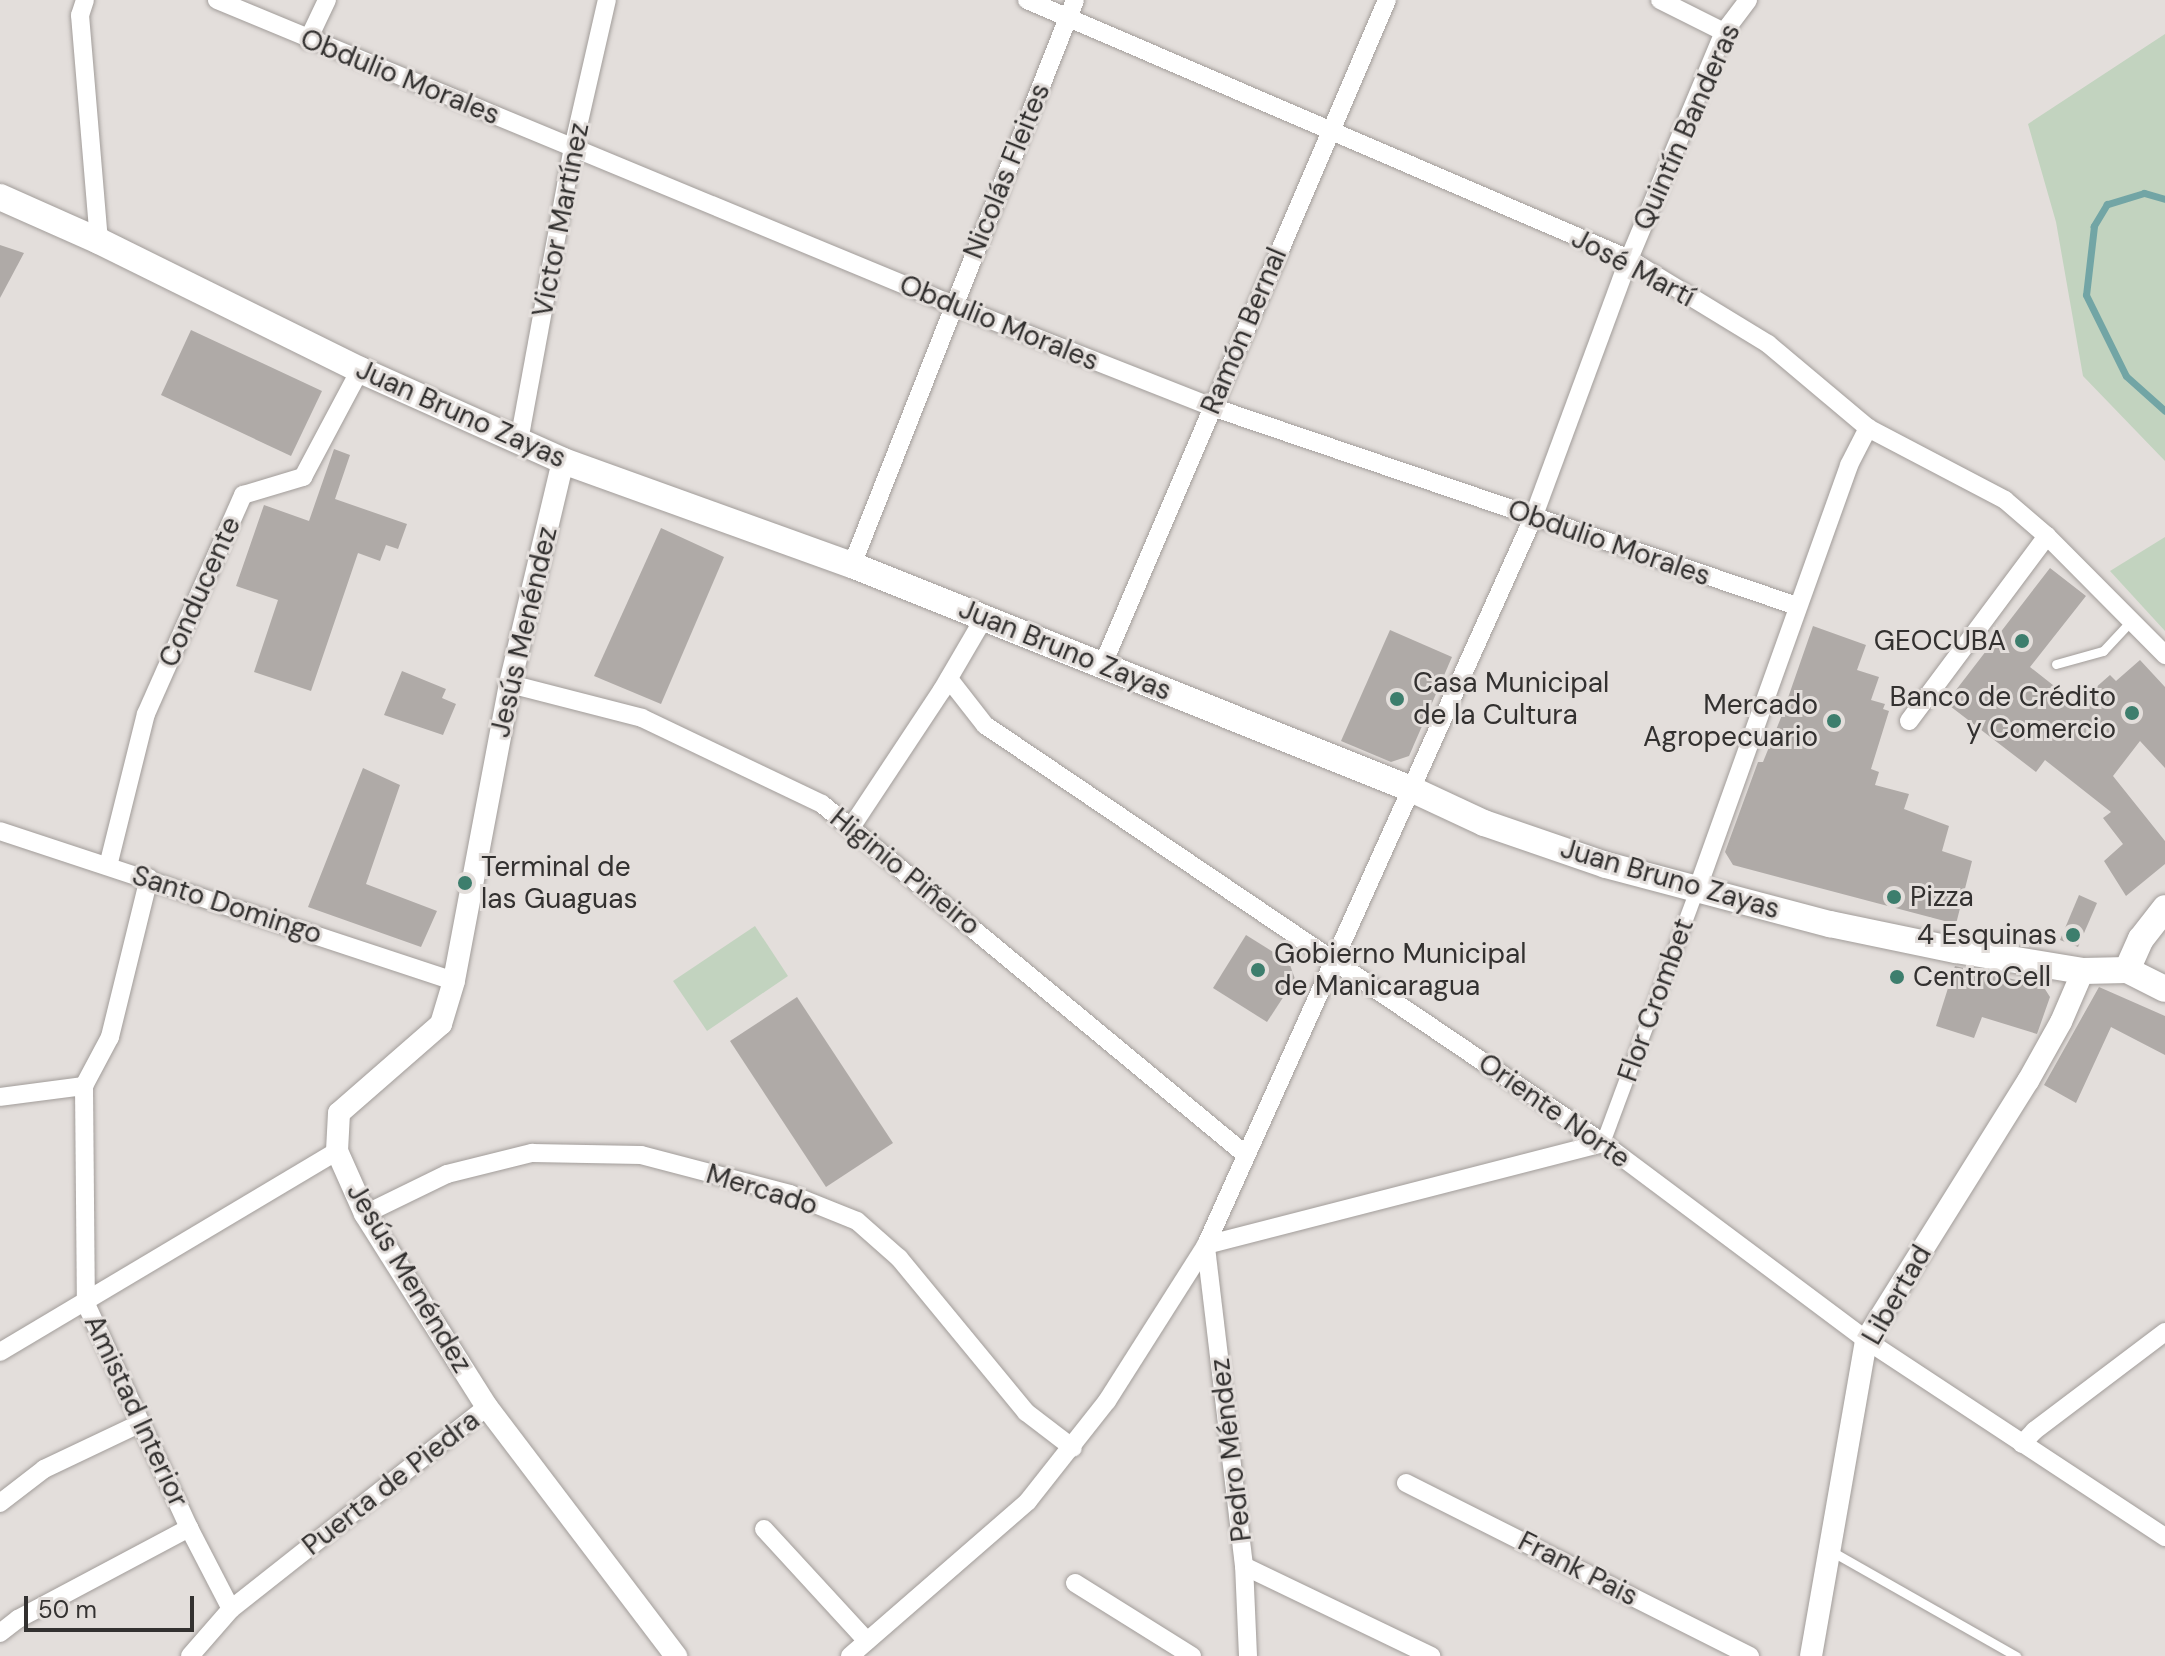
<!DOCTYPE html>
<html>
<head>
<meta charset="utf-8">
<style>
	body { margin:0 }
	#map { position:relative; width:2165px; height:1656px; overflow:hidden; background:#e3dedb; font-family:"DM Sans",sans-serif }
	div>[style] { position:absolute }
	.green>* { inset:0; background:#c2d3bf }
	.stream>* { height:7px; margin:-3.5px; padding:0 3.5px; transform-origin:3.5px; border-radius:3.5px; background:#72a5a5 }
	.building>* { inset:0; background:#afaaa7 }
	.roads { filter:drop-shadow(0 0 2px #a29d9a) drop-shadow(0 0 2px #a29d9a) }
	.service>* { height:9px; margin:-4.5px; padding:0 4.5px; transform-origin:4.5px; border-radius:4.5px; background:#fff }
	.pedestrian>* { height:14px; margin:-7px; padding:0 7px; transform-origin:7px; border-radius:7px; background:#fff }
	.minor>* { height:18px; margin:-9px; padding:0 9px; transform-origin:9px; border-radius:9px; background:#fff }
	.tertiary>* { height:22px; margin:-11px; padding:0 11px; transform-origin:11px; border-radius:11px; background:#fff }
	.secondary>* { height:26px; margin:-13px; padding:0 13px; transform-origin:13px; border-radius:13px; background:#fff }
	.dots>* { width:22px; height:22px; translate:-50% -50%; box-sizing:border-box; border:4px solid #e3dedb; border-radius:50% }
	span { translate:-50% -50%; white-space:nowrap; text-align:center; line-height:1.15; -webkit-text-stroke:6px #e3dedb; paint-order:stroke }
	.street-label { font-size:28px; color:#333130 }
	.poi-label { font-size:28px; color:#333130 }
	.right { translate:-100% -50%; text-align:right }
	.left { translate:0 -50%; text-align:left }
	.scale { position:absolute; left:24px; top:1596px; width:170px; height:36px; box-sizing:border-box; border:4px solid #333130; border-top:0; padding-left:10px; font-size:24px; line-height:28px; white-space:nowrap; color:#333130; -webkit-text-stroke:6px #e3dedb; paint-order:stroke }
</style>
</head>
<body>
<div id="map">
	<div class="green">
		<div style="clip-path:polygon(2165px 34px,2165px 461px,2083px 376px,2056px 222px,2028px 124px)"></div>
		<div style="clip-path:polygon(2165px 537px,2165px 631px,2110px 571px)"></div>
		<div style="clip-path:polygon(755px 926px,788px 976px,707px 1031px,673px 981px)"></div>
	</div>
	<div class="stream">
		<div style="left:2165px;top:199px;width:22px;rotate:-164deg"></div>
		<div style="left:2144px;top:193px;width:39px;rotate:163deg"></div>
		<div style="left:2107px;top:204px;width:26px;rotate:121deg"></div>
		<div style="left:2094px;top:226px;width:69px;rotate:96.6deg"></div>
		<div style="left:2086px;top:295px;width:90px;rotate:63.7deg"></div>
		<div style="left:2126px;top:376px;width:52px;rotate:41.9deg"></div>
	</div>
	<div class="building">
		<div style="clip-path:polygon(0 245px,24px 253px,0 298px)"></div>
		<div style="clip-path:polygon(191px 330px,322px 391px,291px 456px,161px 395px)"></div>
		<div style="clip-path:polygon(334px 449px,350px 455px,335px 499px,407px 524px,398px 549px,386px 545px,380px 561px,358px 553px,311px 691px,254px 672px,278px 600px,236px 586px,264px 505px,309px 521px)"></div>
		<div style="clip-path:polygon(661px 528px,724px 557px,661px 704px,594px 676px)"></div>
		<div style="clip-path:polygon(2050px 568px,2086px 596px,2030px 667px,2077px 704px,2110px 675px,2116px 681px,2140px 660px,2165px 687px,2165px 768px,2140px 741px,2113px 776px,2165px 841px,2165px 864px,2126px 896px,2104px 861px,2123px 844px,2103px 818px,2111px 812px,2045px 760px,2036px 772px,1946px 703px)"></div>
		<div style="clip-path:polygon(1813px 626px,1866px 645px,1857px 670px,1879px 677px,1871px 700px,1885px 704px,1883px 709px,1889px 711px,1871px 769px,1879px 772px,1875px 785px,1909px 794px,1904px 809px,1949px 826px,1942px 851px,1972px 861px,1956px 924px,1733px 865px,1725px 852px,1758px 762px,1763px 762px,1782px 715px)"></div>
		<div style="clip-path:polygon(1390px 630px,1452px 657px,1409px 756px,1391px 762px,1341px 741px)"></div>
		<div style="clip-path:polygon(402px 671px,446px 689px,442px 698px,456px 704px,443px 735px,384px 715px)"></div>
		<div style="clip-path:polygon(363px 768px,400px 785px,366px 884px,437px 911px,421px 947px,308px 907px)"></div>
		<div style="clip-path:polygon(2079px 895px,2097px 903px,2078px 947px,2060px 940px)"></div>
		<div style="clip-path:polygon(1246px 935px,1289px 962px,1295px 979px,1267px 1022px,1213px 988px)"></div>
		<div style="clip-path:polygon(1955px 966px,2043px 986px,2050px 997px,2037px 1034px,1982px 1017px,1974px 1038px,1936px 1026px)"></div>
		<div style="clip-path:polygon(2099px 987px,2165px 1016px,2165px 1055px,2111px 1027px,2076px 1103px,2044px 1085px)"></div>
		<div style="clip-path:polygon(797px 997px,893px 1143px,826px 1187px,730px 1041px)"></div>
	</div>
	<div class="roads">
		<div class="service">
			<div style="left:2056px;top:664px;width:49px;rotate:-15.5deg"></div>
			<div style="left:2103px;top:651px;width:41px;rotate:-47deg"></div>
			<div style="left:1831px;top:1551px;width:213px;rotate:29.6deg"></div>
		</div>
		<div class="pedestrian">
			<div style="left:1603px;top:1143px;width:270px;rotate:-69.6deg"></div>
		</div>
		<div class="minor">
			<div style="left:85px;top:0;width:16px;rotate:108deg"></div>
			<div style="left:80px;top:15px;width:227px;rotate:85.2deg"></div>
			<div style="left:217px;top:0;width:797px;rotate:22.51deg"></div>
			<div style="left:953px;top:305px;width:278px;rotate:21.5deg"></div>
			<div style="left:1212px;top:407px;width:618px;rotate:18.79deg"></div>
			<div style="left:1027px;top:0;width:655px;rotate:23.28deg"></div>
			<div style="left:1629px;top:259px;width:163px;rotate:31.4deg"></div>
			<div style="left:1768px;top:344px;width:131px;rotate:40deg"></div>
			<div style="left:1868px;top:428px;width:155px;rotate:27.7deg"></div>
			<div style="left:2005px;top:500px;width:55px;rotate:40.6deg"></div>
			<div style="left:2047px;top:536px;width:168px;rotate:45.2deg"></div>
			<div style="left:1660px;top:0;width:72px;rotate:26.6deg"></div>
			<div style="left:308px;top:40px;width:44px;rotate:-64.6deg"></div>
			<div style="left:519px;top:441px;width:298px;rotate:-79.6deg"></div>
			<div style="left:573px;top:148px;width:152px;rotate:-77.1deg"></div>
			<div style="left:852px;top:565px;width:607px;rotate:-68.46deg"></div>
			<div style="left:1103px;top:664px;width:722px;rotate:-66.84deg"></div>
			<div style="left:949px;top:679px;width:58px;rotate:52deg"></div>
			<div style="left:985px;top:725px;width:746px;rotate:34.07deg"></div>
			<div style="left:1603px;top:1143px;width:329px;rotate:36.8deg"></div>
			<div style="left:1866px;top:1340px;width:358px;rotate:33.4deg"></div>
			<div style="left:510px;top:684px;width:136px;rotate:14.4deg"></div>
			<div style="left:642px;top:718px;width:199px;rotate:25.5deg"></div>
			<div style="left:822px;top:804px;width:550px;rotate:39.62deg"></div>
			<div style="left:1909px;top:721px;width:231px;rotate:-53.3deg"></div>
			<div style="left:852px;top:826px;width:163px;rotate:-56.5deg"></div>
			<div style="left:942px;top:690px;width:83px;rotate:-59.7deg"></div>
			<div style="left:0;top:831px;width:478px;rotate:18.3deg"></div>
			<div style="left:108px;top:866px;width:157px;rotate:-76deg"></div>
			<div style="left:146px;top:714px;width:240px;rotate:-66.1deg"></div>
			<div style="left:243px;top:495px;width:63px;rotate:-16.7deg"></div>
			<div style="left:303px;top:477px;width:121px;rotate:-62deg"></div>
			<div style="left:149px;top:878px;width:164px;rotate:103.8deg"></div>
			<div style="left:110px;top:1037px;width:55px;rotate:118deg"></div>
			<div style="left:84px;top:1086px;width:218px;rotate:89.5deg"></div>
			<div style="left:86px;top:1304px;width:247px;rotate:65.3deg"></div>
			<div style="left:189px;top:1528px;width:91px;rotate:62.6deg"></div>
			<div style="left:1697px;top:890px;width:451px;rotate:-70.3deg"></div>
			<div style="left:1849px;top:465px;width:42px;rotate:-62.8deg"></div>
			<div style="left:0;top:1097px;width:85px;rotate:-7.5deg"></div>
			<div style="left:365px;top:1214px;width:91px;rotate:-26deg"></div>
			<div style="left:447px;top:1174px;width:88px;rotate:-13.9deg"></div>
			<div style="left:532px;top:1153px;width:109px;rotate:1.1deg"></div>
			<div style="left:641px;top:1155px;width:154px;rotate:14.7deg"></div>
			<div style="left:790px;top:1194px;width:72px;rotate:21.9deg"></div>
			<div style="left:857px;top:1221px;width:56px;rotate:41.4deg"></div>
			<div style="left:899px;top:1258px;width:200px;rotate:50.5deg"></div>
			<div style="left:1026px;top:1412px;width:59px;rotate:37.5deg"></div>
			<div style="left:0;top:1352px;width:392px;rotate:-30.8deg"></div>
			<div style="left:2022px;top:1444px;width:18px;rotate:-47deg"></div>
			<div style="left:2034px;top:1431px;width:164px;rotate:-37.1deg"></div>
			<div style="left:1406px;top:1483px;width:385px;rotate:26.7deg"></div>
			<div style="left:0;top:1503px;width:56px;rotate:-37.7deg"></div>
			<div style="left:44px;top:1469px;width:107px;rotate:-25.4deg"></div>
			<div style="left:764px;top:1529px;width:152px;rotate:47.4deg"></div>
			<div style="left:1244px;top:1566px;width:208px;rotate:25.7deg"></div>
			<div style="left:1075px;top:1583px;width:138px;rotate:32deg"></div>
			<div style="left:0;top:1633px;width:23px;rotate:-38deg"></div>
			<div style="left:18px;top:1619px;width:194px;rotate:-28deg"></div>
			<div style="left:190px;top:1656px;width:62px;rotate:-48.9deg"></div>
			<div style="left:231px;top:1609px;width:326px;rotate:-38.3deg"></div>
			<div style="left:850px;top:1656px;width:236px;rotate:-41deg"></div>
			<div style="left:1028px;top:1501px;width:127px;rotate:-51.7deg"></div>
			<div style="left:1107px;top:1401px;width:185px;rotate:-57.6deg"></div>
			<div style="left:1206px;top:1245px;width:797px;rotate:-65.78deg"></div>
			<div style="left:1533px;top:518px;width:276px;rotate:-69.7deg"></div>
			<div style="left:1629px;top:259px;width:246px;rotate:-67.3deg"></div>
			<div style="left:1724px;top:32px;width:40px;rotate:-53deg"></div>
			<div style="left:1248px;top:1656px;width:90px;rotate:-92.5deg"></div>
			<div style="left:1244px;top:1566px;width:323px;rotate:-96.8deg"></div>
			<div style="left:1206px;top:1245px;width:410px;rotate:-14.4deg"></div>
		</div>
		<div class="tertiary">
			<div style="left:563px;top:461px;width:229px;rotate:103.4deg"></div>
			<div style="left:510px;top:684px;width:302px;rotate:100.7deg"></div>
			<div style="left:454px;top:981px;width:45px;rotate:106.8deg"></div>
			<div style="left:441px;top:1024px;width:135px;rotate:138.9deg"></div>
			<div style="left:339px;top:1113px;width:38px;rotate:93deg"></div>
			<div style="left:337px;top:1151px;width:69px;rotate:66deg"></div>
			<div style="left:365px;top:1214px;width:228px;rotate:57.7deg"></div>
			<div style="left:487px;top:1407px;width:313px;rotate:52.8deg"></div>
			<div style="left:1811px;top:1656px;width:321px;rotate:-80.1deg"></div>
			<div style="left:1866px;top:1340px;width:305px;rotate:-58deg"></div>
			<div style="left:2028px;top:1081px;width:68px;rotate:-60.8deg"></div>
			<div style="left:2061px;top:1022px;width:56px;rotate:-66.7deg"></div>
		</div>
		<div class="secondary">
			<div style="left:0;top:197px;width:108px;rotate:24deg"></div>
			<div style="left:99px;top:241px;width:291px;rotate:26.3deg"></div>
			<div style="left:360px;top:370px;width:222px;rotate:24.1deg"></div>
			<div style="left:563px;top:461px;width:307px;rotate:19.8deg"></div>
			<div style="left:852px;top:565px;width:602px;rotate:21.84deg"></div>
			<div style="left:1411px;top:789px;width:81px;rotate:25deg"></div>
			<div style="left:1484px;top:823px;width:129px;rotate:19deg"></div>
			<div style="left:1606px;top:865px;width:232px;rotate:14.8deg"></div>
			<div style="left:1830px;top:924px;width:129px;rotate:11.7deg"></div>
			<div style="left:1956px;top:950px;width:129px;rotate:9.4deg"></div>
			<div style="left:2083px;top:971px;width:44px;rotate:-1.3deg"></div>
			<div style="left:2127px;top:970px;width:42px;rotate:26.6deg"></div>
			<div style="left:2127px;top:970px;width:34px;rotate:-66deg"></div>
			<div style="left:2141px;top:939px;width:39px;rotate:-52deg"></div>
		</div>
	</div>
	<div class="dots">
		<div style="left:2022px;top:641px;background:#3d7e6d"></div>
		<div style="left:1397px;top:699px;background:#3d7e6d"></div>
		<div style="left:2132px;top:713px;background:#3d7e6d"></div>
		<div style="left:1834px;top:721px;background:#3d7e6d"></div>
		<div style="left:465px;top:883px;background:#3d7e6d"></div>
		<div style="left:1894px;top:897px;background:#3d7e6d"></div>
		<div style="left:2073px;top:935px;background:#3d7e6d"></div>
		<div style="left:1258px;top:970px;background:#3d7e6d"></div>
		<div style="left:1897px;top:977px;background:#3d7e6d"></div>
	</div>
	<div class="street-label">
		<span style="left:400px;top:77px;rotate:22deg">Obdulio Morales</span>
		<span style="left:1687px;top:127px;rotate:-66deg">Quintín Banderas</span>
		<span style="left:1007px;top:171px;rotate:-68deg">Nicolás Fleites</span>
		<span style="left:561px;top:220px;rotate:-79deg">Victor Martínez</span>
		<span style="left:1633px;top:268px;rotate:28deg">José Martí</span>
		<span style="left:999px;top:323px;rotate:22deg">Obdulio Morales</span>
		<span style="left:1244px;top:331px;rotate:-67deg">Ramón Bernal</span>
		<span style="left:461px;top:414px;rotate:24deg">Juan Bruno Zayas</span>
		<span style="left:1609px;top:543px;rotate:19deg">Obdulio Morales</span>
		<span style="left:200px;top:592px;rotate:-66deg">Conducente</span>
		<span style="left:524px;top:632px;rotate:-77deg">Jesús Menéndez</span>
		<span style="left:1065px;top:650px;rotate:22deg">Juan Bruno Zayas</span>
		<span style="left:905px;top:872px;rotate:39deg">Higinio Piñeiro</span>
		<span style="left:1670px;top:879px;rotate:16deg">Juan Bruno Zayas</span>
		<span style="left:227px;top:905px;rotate:18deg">Santo Domingo</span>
		<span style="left:1656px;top:1000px;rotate:-70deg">Flor Crombet</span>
		<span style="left:1554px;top:1111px;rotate:35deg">Oriente Norte</span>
		<span style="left:762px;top:1190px;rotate:17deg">Mercado</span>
		<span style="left:409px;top:1278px;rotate:59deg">Jesús Menéndez</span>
		<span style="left:1897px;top:1295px;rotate:-60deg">Libertad</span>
		<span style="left:136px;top:1411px;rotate:65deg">Amistad Interior</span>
		<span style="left:1231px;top:1450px;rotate:-97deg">Pedro Méndez</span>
		<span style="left:391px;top:1483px;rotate:-38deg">Puerta de Piedra</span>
		<span style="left:1578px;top:1569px;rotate:27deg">Frank Pais</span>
	</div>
	<div class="poi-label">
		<span class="right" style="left:2006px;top:641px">GEOCUBA</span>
		<span class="left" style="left:1413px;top:699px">Casa Municipal<br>de la Cultura</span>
		<span class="right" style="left:2116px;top:713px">Banco de Crédito<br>y Comercio</span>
		<span class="right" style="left:1818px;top:721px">Mercado<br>Agropecuario</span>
		<span class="left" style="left:481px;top:883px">Terminal de<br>las Guaguas</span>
		<span class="left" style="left:1910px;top:897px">Pizza</span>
		<span class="right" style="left:2057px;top:935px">4 Esquinas</span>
		<span class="left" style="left:1274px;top:970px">Gobierno Municipal<br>de Manicaragua</span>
		<span class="left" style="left:1913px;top:977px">CentroCell</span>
	</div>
	<div class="scale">50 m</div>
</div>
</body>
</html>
